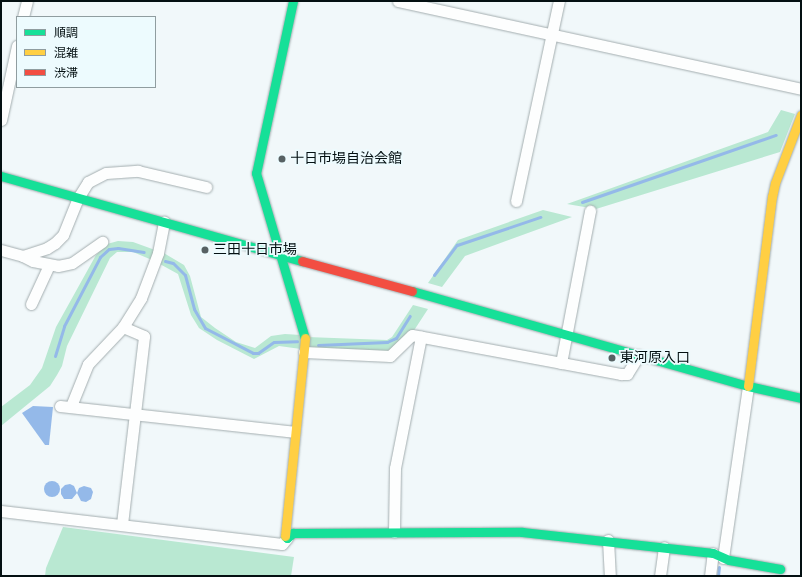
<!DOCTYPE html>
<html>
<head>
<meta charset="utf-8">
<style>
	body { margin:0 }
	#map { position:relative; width:802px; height:577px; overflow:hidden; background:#f1f8fa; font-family:"Source Sans 3","Noto Sans JP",sans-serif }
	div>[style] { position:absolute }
	.green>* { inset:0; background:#b9e8d2 }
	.water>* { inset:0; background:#94b9e9 }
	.round { border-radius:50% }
	.stream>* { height:3px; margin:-1.5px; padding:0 1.5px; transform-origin:1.5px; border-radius:1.5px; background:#94b9e9 }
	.roads { filter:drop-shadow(0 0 1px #a3adaf) drop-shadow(0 0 1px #a3adaf) }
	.street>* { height:11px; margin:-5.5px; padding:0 5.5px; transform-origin:5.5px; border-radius:5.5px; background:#fdfefe }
	.fast>* { height:9px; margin:-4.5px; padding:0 4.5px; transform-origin:4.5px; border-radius:4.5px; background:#16e098 }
	.slow>* { height:9px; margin:-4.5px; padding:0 4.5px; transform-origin:4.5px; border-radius:4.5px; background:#ffcf43 }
	.jam>* { height:9px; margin:-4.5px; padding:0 4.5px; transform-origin:4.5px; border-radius:4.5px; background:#f24e42 }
	.dots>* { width:11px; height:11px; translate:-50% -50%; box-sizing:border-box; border:2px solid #edfbfe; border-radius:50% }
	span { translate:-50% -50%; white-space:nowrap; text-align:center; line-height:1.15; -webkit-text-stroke:3.5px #edfbfe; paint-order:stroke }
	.poi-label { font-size:14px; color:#041012 }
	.left { translate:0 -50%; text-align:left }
	.frame { position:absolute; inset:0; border:2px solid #041012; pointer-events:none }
	.legend { position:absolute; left:16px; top:16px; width:140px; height:72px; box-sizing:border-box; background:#edfbfe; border:1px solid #909da0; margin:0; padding:5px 7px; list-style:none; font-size:12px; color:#041012 }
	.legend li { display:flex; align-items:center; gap:8px; height:20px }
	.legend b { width:20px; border:1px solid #909da0 }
</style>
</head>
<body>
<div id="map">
	<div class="green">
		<div style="clip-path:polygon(781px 110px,795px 114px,780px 152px,596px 209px,567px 204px,768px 132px)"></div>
		<div style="clip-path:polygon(543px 210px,572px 217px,465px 256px,442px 287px,428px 283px,458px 240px)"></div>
		<div style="clip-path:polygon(118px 241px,133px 242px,155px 250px,152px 260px,133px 252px,117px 252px,110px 258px,67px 346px,62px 366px,57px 375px,50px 386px,1px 426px,1px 407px,30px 385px,42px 368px,56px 327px,96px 255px,107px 244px)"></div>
		<div style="clip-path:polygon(162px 252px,184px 265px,190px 276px,201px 317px,215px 328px,236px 342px,255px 348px,271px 336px,285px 334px,301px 335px,301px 349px,279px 346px,254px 359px,217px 340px,199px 328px,191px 315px,178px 274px,158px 263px)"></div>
		<div style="clip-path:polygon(413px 305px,428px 309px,413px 332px,389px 352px,306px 351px,307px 337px,387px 340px,392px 337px)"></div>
		<div style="clip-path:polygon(63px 527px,294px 557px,291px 576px,45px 576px,46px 568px)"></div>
	</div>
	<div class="water">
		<div style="clip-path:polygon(33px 406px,53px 407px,49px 445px,45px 445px,22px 413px)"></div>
		<div class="round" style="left:44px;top:481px;width:16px;height:16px"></div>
		<div style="clip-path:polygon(70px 484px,74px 486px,77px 493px,79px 488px,84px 486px,91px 488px,93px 492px,91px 499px,86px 502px,81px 501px,77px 493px,72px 499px,64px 499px,61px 494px,61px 489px,65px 485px)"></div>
	</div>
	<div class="stream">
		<div style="left:582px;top:202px;width:205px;rotate:-19.1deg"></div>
		<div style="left:165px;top:261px;width:8px;rotate:14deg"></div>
		<div style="left:173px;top:263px;width:17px;rotate:45deg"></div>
		<div style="left:185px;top:275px;width:35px;rotate:75deg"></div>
		<div style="left:194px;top:309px;width:22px;rotate:60deg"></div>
		<div style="left:205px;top:328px;width:54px;rotate:27.5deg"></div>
		<div style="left:253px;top:353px;width:5px"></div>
		<div style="left:258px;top:353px;width:19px;rotate:-35deg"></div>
		<div style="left:274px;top:342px;width:23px;rotate:-2deg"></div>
		<div style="left:434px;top:275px;width:38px;rotate:-53deg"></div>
		<div style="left:457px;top:245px;width:88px;rotate:-18.6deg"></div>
		<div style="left:318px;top:345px;width:69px;rotate:-2.5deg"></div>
		<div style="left:387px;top:342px;width:10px;rotate:-24deg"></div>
		<div style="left:396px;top:338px;width:26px;rotate:-58deg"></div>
		<div style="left:55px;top:356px;width:31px;rotate:-73deg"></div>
		<div style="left:64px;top:326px;width:78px;rotate:-62.4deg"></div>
		<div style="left:100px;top:257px;width:12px;rotate:-42deg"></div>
		<div style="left:109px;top:249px;width:9px;rotate:-6deg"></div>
		<div style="left:118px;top:248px;width:26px;rotate:9deg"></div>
		<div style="left:718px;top:576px;width:9px;rotate:-84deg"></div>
	</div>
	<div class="roads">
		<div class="street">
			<div style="left:398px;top:1px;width:412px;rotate:12.3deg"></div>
			<div style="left:23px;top:17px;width:16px;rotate:-76deg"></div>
			<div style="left:1px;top:120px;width:76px;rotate:-77.8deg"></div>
			<div style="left:516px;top:201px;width:205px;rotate:-77.9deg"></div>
			<div style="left:1px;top:250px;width:23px;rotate:15deg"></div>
			<div style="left:23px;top:256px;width:25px;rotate:-18deg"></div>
			<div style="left:47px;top:248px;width:9px;rotate:-32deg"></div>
			<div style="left:55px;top:243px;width:11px;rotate:-45deg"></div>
			<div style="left:63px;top:235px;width:40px;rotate:-68deg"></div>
			<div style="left:78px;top:198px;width:19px;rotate:-58deg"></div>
			<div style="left:88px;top:182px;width:20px;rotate:-27deg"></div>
			<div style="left:106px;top:173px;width:32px;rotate:-4deg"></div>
			<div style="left:138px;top:171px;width:70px;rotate:13.2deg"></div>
			<div style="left:23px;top:256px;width:11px;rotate:27deg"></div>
			<div style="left:33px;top:261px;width:25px;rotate:11deg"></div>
			<div style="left:58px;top:266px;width:14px;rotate:-12deg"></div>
			<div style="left:72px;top:263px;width:37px;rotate:-35deg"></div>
			<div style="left:31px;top:304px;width:43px;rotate:-65.2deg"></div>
			<div style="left:304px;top:352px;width:86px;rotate:2.7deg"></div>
			<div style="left:390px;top:356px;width:30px;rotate:-44deg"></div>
			<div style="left:412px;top:335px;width:213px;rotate:10.6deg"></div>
			<div style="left:621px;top:374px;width:6px"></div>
			<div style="left:627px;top:374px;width:22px;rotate:-58deg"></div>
			<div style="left:561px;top:363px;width:155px;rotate:-79.2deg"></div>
			<div style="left:60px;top:406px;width:235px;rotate:6.3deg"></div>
			<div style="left:71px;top:406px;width:45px;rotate:-68deg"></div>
			<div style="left:88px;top:364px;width:51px;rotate:-46.6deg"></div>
			<div style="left:123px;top:327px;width:34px;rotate:-58deg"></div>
			<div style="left:141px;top:298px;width:48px;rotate:-69.3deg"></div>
			<div style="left:158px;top:253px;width:32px;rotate:-79deg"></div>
			<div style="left:1px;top:511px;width:283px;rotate:6.7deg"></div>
			<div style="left:282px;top:544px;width:8px;rotate:-50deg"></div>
			<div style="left:122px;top:524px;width:189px;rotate:-83.3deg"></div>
			<div style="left:144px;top:336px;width:23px;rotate:-157deg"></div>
			<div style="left:394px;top:532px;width:64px;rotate:-89.1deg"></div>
			<div style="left:395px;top:468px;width:134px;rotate:-78.8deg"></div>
			<div style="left:608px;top:540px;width:36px;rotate:87deg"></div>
			<div style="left:723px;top:558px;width:174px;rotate:-81.7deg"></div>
			<div style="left:660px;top:576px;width:29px;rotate:-82deg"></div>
			<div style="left:710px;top:576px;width:23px;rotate:-83deg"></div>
		</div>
		<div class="fast">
			<div style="left:293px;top:1px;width:176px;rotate:102.1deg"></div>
			<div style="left:256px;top:173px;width:172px;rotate:73.5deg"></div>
			<div style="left:1px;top:176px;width:313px;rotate:15.8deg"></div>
			<div style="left:412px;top:291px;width:349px;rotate:15.8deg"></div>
			<div style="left:748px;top:386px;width:54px;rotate:12.8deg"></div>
			<div style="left:285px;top:536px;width:3px;rotate:45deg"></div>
			<div style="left:287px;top:538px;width:8px;rotate:-40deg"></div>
			<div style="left:293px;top:533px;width:229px;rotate:-0.3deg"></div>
			<div style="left:522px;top:532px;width:192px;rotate:6.3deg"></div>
			<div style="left:713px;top:553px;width:17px;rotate:24deg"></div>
			<div style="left:729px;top:560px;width:52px;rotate:10deg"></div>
		</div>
		<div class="slow">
			<div style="left:748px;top:386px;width:191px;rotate:-82.8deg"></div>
			<div style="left:772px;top:197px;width:14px;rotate:-78deg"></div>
			<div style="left:775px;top:183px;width:73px;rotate:-69.1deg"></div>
			<div style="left:285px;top:536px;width:199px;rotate:-84.2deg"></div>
		</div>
		<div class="jam">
			<div style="left:302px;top:261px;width:114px;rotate:15.3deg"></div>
		</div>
	</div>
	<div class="dots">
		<div style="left:282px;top:159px;background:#576163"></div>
		<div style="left:205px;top:250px;background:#576163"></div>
		<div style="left:612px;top:358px;background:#576163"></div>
	</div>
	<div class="poi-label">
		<span class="left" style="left:290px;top:159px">十日市場自治会館</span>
		<span class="left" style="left:213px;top:250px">三田十日市場</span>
		<span class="left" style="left:620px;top:358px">東河原入口</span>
	</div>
	<div class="frame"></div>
	<ul class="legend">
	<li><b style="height:5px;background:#16e098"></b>順調</li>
	<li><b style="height:5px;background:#ffcf43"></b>混雑</li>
	<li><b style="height:5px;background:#f24e42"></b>渋滞</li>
	</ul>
</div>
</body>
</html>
